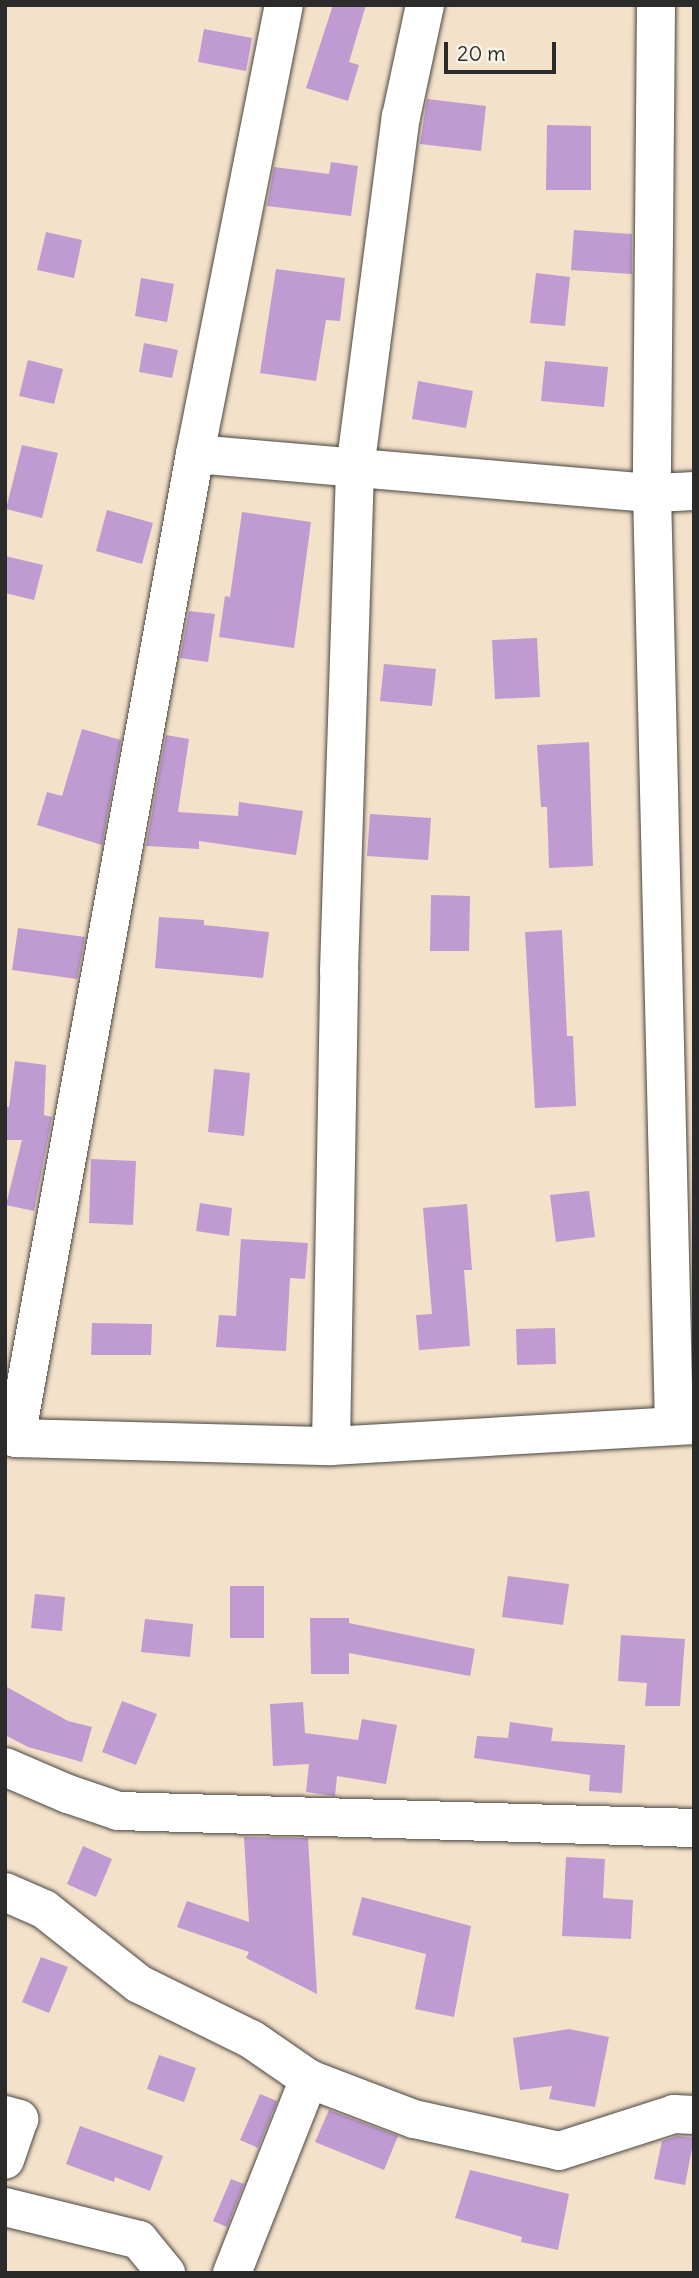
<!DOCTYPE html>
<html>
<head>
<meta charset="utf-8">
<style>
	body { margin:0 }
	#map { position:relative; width:699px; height:2278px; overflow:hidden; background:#f4e1c9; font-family:Delius,sans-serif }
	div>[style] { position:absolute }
	.building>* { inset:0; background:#c09bd2 }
	.roads { filter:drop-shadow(0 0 2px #494643) drop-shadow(0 0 2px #494643) }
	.street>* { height:38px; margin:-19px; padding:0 19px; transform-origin:19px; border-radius:19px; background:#fff }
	span { translate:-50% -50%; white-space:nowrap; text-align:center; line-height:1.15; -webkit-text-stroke:5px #f7f3e8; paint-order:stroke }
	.frame { position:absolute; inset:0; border:7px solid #2b2b2b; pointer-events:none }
	.scale { position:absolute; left:444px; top:42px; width:112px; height:32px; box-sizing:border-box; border:4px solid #2b2b2b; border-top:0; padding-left:9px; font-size:21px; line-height:24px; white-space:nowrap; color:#2b2b2b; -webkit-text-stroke:5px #f7f3e8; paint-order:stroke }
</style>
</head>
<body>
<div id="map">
	<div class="building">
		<div style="clip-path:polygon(333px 5px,366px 5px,349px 62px,359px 65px,348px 101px,306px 88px)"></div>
		<div style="clip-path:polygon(204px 29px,252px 38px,246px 71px,198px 62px)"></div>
		<div style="clip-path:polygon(427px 99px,486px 106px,481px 151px,420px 144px)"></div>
		<div style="clip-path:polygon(547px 125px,591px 126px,591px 190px,546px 190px)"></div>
		<div style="clip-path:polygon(331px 162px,358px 166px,351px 216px,267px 206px,274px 167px,329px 174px)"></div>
		<div style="clip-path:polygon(574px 230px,632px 234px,632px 274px,571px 270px)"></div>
		<div style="clip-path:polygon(46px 232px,82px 240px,74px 278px,37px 270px)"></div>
		<div style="clip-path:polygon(276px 269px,345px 278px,340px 321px,326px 320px,316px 381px,260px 373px)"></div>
		<div style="clip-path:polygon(536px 273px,570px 277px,565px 326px,530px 323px)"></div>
		<div style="clip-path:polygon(141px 278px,174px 284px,167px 322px,135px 316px)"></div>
		<div style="clip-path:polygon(144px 343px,178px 350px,172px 378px,139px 372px)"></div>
		<div style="clip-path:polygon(28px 360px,63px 369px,54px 404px,19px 396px)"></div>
		<div style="clip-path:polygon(545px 361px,608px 367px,604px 407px,541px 401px)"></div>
		<div style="clip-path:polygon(418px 381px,473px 391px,466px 428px,412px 419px)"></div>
		<div style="clip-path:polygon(22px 445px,58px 453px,42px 518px,6px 509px)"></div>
		<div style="clip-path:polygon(107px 510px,153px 523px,142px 564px,96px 551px)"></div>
		<div style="clip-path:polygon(242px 512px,311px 522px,294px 648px,219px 637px,225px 596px,230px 597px)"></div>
		<div style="clip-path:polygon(5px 556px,43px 565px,34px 600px,5px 593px)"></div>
		<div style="clip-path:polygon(189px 611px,215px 614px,208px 662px,180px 658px)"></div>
		<div style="clip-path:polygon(537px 638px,540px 697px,495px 699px,492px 640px)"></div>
		<div style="clip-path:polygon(384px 664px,436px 669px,432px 706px,380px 701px)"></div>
		<div style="clip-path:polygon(82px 729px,121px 740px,102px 845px,37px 825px,47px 792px,62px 796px)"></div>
		<div style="clip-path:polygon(166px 735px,189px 739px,178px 812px,238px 816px,239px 802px,303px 811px,296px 855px,199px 841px,199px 849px,146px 846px)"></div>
		<div style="clip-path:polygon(589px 742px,593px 866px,549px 868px,547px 807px,541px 807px,537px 745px)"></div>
		<div style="clip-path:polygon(370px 814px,431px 818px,428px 860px,367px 856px)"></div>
		<div style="clip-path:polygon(431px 895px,470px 896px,469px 951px,430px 951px)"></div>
		<div style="clip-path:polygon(159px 917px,204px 920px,204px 925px,269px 932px,263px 978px,155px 968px)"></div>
		<div style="clip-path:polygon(18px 928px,85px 937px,77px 979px,12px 970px)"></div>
		<div style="clip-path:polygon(562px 930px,567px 1036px,573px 1036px,576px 1106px,535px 1108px,525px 932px)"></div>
		<div style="clip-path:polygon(15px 1061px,46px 1065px,44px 1115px,52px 1117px,34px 1211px,6px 1205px,22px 1140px,5px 1140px,5px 1107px,9px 1107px)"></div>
		<div style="clip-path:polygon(214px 1069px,250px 1073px,244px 1136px,208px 1132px)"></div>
		<div style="clip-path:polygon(91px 1159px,136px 1161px,133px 1225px,89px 1223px)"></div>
		<div style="clip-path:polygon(589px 1191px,595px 1237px,556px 1242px,550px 1195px)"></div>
		<div style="clip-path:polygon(200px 1203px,232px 1208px,229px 1236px,196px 1231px)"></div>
		<div style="clip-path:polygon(467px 1204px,472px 1270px,464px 1270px,470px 1346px,419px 1350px,416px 1315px,432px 1314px,423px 1208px)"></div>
		<div style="clip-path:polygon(241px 1239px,308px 1243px,305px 1279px,290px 1278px,286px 1351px,216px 1347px,219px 1315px,236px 1316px)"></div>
		<div style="clip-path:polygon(92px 1323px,152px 1324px,151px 1355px,91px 1355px)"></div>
		<div style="clip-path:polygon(555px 1328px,556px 1364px,517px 1365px,516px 1329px)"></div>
		<div style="clip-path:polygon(508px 1576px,569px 1584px,563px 1625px,502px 1617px)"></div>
		<div style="clip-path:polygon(230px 1586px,264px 1586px,264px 1638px,230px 1638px)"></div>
		<div style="clip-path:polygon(35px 1594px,65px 1597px,62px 1631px,31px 1628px)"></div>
		<div style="clip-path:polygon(310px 1618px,349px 1618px,349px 1623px,475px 1649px,470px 1676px,349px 1653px,349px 1674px,311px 1674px)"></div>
		<div style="clip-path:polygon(145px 1619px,193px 1624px,190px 1657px,141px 1652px)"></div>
		<div style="clip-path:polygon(621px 1635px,685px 1639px,680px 1706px,645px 1706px,647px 1683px,618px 1681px)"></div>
		<div style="clip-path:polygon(5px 1686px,68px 1721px,92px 1727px,82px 1762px,28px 1747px,5px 1735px)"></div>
		<div style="clip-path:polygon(122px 1701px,157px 1714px,136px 1765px,102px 1752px)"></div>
		<div style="clip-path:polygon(303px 1702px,305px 1733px,358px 1740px,362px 1719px,397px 1725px,386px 1784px,337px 1776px,335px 1796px,306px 1792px,309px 1764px,273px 1766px,270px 1704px)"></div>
		<div style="clip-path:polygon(510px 1722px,553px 1728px,551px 1741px,625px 1745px,622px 1793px,589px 1791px,590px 1775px,474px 1758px,477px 1736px,508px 1738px)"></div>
		<div style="clip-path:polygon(244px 1837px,308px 1838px,317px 1994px,246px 1958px,249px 1952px,177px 1927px,187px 1901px,249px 1922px)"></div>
		<div style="clip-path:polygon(83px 1846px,112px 1859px,96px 1897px,67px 1884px)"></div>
		<div style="clip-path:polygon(566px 1857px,605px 1859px,603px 1898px,633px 1900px,631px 1939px,562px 1936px)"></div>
		<div style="clip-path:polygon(362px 1897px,471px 1926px,454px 2017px,415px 2009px,426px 1954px,352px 1935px)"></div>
		<div style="clip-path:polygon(41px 1957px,68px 1967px,49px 2013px,22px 2002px)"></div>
		<div style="clip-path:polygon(569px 2029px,609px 2037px,595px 2107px,549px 2099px,552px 2086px,520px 2090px,513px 2038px)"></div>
		<div style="clip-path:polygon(159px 2055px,196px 2068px,184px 2102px,147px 2089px)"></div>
		<div style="clip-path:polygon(260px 2094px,277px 2101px,258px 2148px,240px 2140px)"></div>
		<div style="clip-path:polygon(329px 2110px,398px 2136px,384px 2170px,315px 2142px)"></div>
		<div style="clip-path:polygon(80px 2126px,163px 2156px,150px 2191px,115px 2177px,114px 2182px,66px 2164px)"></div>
		<div style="clip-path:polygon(677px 2136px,694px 2138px,685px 2185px,654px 2179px,662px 2141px)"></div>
		<div style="clip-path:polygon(470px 2170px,569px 2194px,558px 2250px,521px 2242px,522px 2237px,455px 2218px)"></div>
		<div style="clip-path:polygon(231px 2179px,244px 2184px,227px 2227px,213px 2221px)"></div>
	</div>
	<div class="roads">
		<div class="street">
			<div style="left:656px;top:5px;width:488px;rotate:90.5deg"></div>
			<div style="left:652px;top:493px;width:933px;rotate:88.65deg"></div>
			<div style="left:195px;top:454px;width:459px;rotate:4.9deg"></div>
			<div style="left:652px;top:493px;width:42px;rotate:-2.7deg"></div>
			<div style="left:5px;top:1435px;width:11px;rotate:15deg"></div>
			<div style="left:16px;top:1438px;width:315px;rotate:1.5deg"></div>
			<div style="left:331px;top:1446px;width:364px;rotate:-3.3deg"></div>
			<div style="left:16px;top:1438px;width:1000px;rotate:-79.69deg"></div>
			<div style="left:195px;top:454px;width:458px;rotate:-78.8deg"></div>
			<div style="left:331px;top:1446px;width:475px;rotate:-89deg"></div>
			<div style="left:339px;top:971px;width:502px;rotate:-88.17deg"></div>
			<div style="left:355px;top:469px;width:355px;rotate:-82.6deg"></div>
			<div style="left:401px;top:117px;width:115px;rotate:-77.9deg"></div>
			<div style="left:5px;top:1767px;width:69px;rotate:23.2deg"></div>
			<div style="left:68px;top:1794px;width:53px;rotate:18.8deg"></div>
			<div style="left:118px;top:1811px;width:576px;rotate:1.69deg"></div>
			<div style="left:5px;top:1892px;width:43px;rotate:23.6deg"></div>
			<div style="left:44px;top:1909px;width:121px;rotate:38.3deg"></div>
			<div style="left:139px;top:1984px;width:125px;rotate:26.2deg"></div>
			<div style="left:251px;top:2039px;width:70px;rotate:34.6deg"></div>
			<div style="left:309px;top:2079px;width:112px;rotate:20.9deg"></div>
			<div style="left:414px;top:2119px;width:148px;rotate:12.4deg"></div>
			<div style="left:559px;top:2151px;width:121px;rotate:-17.8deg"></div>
			<div style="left:674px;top:2114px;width:20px;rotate:3deg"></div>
			<div style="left:5px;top:2115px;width:15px;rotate:16deg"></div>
			<div style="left:19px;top:2119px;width:43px;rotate:108.9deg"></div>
			<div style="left:5px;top:2207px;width:138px;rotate:13.8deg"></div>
			<div style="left:139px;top:2240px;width:43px;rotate:50.7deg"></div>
			<div style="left:232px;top:2273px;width:209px;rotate:-68.4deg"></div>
		</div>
	</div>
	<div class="frame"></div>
	<div class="scale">20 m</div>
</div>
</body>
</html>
